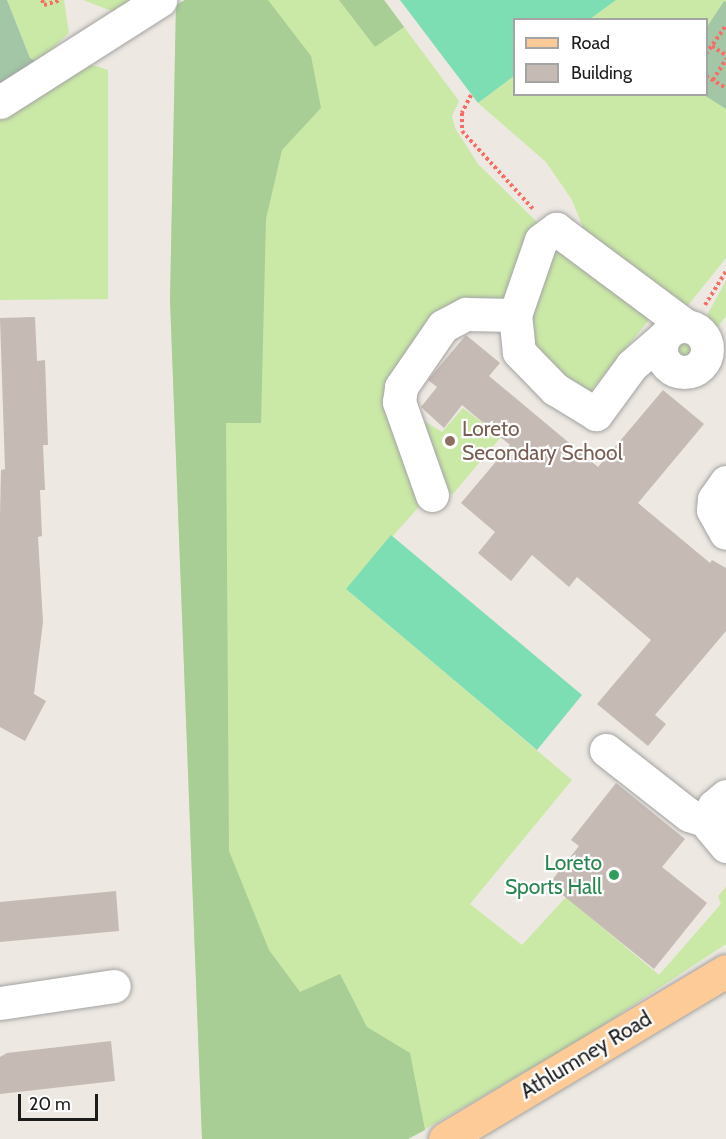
<!DOCTYPE html>
<html>
<head>
<meta charset="utf-8">
<style>
	body { margin:0 }
	#map { position:relative; width:726px; height:1139px; overflow:hidden; background:#ede8e1; font-family:Cabin,sans-serif }
	div>[style] { position:absolute }
	.grass>* { inset:0; background:#cae9a6 }
	.round { border-radius:50% }
	.forest>* { inset:0; background:#a8cd95 }
	.cemetery>* { inset:0; background:#a2c6a6 }
	.pitch>* { inset:0; background:#7ddeb4 }
	.building>* { inset:0; background:#c5bab4 }
	.path>* { height:4px; margin-top:-2px; transform-origin:0; background:repeating-linear-gradient(90deg,#fa6d65 0 3px,transparent 0 6px) }
	.roads { filter:drop-shadow(0 0 2px #a3a3a3) drop-shadow(0 0 2px #a3a3a3) }
	.minor>* { height:33px; margin:-16.5px; padding:0 16.5px; transform-origin:16.5px; border-radius:16.5px; background:#fff }
	.minor>.ring { margin:-16.5px; padding:0; box-sizing:content-box; background:none; border:33px solid #fff; border-radius:50% }
	.major>* { height:33px; margin:-16.5px; padding:0 16.5px; transform-origin:16.5px; border-radius:16.5px; background:#fccb97 }
	.dots>* { width:16px; height:16px; translate:-50% -50%; box-sizing:border-box; border:3px solid #fff; border-radius:50% }
	span { translate:-50% -50%; white-space:nowrap; text-align:center; line-height:1.15; -webkit-text-stroke:4.5px #fff; paint-order:stroke }
	.education-label { font-size:21px; color:#785e54 }
	.left { translate:0 -50%; text-align:left }
	.leisure-label { font-size:21px; color:#27864d }
	.right { translate:-100% -50%; text-align:right }
	.street-label { font-size:21px; color:#1c1c1c }
	.legend { position:absolute; left:513px; top:18px; width:195px; height:78px; box-sizing:border-box; background:#fff; border:2px solid #a4a4a4; margin:0; padding:8px 10px; list-style:none; font-size:18px; color:#1c1c1c }
	.legend li { display:flex; align-items:center; gap:12px; height:30px }
	.legend b { width:30px; border:2px solid #a4a4a4 }
	.scale { position:absolute; left:18px; top:1094px; width:80px; height:27px; box-sizing:border-box; border:3px solid #1c1c1c; border-top:0; padding-left:8px; font-size:18px; line-height:21px; white-space:nowrap; color:#1c1c1c; -webkit-text-stroke:4px #fff; paint-order:stroke }
</style>
</head>
<body>
<div id="map">
	<div class="grass">
		<div style="clip-path:polygon(7px 0,64px 0,69px 33px,38px 62px,30px 58px)"></div>
		<div style="clip-path:polygon(83px 0,132px 0,122px 15px)"></div>
		<div style="clip-path:polygon(185px 0,384px 0,459px 101px,452px 116px,455px 128px,478px 164px,541px 226px,510px 301px,470px 300px,397px 382px,423px 502px,346px 589px,572px 780px,470px 904px,522px 945px,566px 897px,659px 975px,721px 904px,718px 896px,726px 887px,726px 944px,577px 1042px,408px 1139px,202px 1139px,170px 300px,176px 5px)"></div>
		<div style="clip-path:polygon(616px 0,726px 0,726px 258px,685px 309px,588px 240px,572px 200px,546px 162px,478px 103px,514px 76px,514px 94px,706px 94px,706px 20px,590px 19px)"></div>
		<div style="clip-path:polygon(90px 64px,108px 70px,108px 299px,0 300px,0 120px)"></div>
		<div style="clip-path:polygon(561px 252px,641px 304px,649px 320px,589px 393px,559px 376px,529px 339px,530px 304px,546px 256px)"></div>
		<div style="clip-path:polygon(726px 281px,726px 316px,715px 331px,707px 315px)"></div>
		<div class="round" style="left:669px;top:334px;width:30px;height:30px"></div>
		<div style="clip-path:polygon(463px 408px,501px 437px,452px 495px,438px 481px,421px 419px,442px 432px)"></div>
	</div>
	<div class="forest">
		<div style="clip-path:polygon(185px 0,268px 0,311px 56px,321px 108px,282px 150px,266px 219px,261px 423px,226px 423px,229px 851px,269px 950px,300px 992px,340px 974px,367px 1027px,410px 1053px,425px 1130px,408px 1139px,202px 1139px,170px 300px,176px 5px)"></div>
		<div style="clip-path:polygon(339px 0,384px 0,404px 27px,375px 47px)"></div>
	</div>
	<div class="cemetery">
		<div style="clip-path:polygon(0 0,7px 0,30px 58px,38px 62px,0 87px)"></div>
		<div style="clip-path:polygon(724px 1px,726px 2px,726px 109px,704px 95px,707px 27px)"></div>
	</div>
	<div class="pitch">
		<div style="clip-path:polygon(400px 0,616px 0,590px 19px,514px 20px,514px 76px,478px 103px)"></div>
		<div style="clip-path:polygon(391px 535px,582px 695px,537px 750px,346px 589px)"></div>
	</div>
	<div class="building">
		<div style="clip-path:polygon(35px 317px,37px 361px,45px 360px,48px 445px,43px 445px,45px 490px,40px 490px,42px 536px,38px 537px,43px 622px,34px 694px,46px 701px,25px 741px,0 727px,0 516px,1px 470px,5px 469px,0 318px)"></div>
		<div style="clip-path:polygon(466px 335px,500px 363px,489px 376px,598px 467px,663px 390px,704px 424px,638px 503px,710px 563px,712px 560px,726px 568px,726px 631px,655px 715px,666px 724px,648px 746px,597px 704px,651px 640px,577px 577px,569px 587px,532px 555px,511px 581px,478px 553px,495px 532px,461px 503px,510px 445px,462px 405px,444px 428px,421px 407px,437px 387px,428px 380px)"></div>
		<div style="clip-path:polygon(616px 783px,685px 839px,662px 867px,707px 903px,654px 969px,549px 884px,579px 846px,571px 840px)"></div>
		<div style="clip-path:polygon(116px 891px,119px 931px,0 942px,0 902px)"></div>
		<div style="clip-path:polygon(111px 1041px,115px 1081px,0 1094px,0 1057px,7px 1053px)"></div>
	</div>
	<div class="path">
		<div style="left:42px;top:0;width:5px;rotate:68deg"></div>
		<div style="left:44px;top:5px;width:17px;rotate:-17deg"></div>
		<div style="left:712px;top:46px;width:17px;rotate:33deg"></div>
		<div style="left:706px;top:54px;width:35px;rotate:-55deg"></div>
		<div style="left:706px;top:76px;width:23px;rotate:31deg"></div>
		<div style="left:713px;top:80px;width:25px;rotate:-58deg"></div>
		<div style="left:471px;top:95px;width:20px;rotate:117deg"></div>
		<div style="left:462px;top:113px;width:18px;rotate:90deg"></div>
		<div style="left:462px;top:131px;width:105px;rotate:47.7deg"></div>
		<div style="left:705px;top:305px;width:40px;rotate:-58deg"></div>
	</div>
	<div class="roads">
		<div class="minor">
			<div style="left:0;top:102px;width:190px;rotate:-32.5deg"></div>
			<div class="ring" style="left:661px;top:326px;width:13px;height:13px"></div>
			<div style="left:662px;top:339px;width:40px;rotate:139deg"></div>
			<div style="left:632px;top:365px;width:61px;rotate:126.3deg"></div>
			<div style="left:596px;top:414px;width:48px;rotate:-148.6deg"></div>
			<div style="left:555px;top:389px;width:52px;rotate:-134.2deg"></div>
			<div style="left:519px;top:352px;width:37px;rotate:-96deg"></div>
			<div style="left:515px;top:315px;width:79px;rotate:-70.9deg"></div>
			<div style="left:541px;top:240px;width:19px;rotate:-36deg"></div>
			<div style="left:556px;top:229px;width:161px;rotate:36.7deg"></div>
			<div style="left:726px;top:482px;width:21px;rotate:125deg"></div>
			<div style="left:714px;top:499px;width:11px;rotate:95deg"></div>
			<div style="left:713px;top:510px;width:26px;rotate:61deg"></div>
			<div style="left:432px;top:495px;width:99px;rotate:-109.5deg"></div>
			<div style="left:399px;top:402px;width:15px;rotate:-82deg"></div>
			<div style="left:401px;top:387px;width:74px;rotate:-55.5deg"></div>
			<div style="left:443px;top:326px;width:26px;rotate:-28deg"></div>
			<div style="left:466px;top:314px;width:49px;rotate:1.2deg"></div>
			<div style="left:606px;top:750px;width:105px;rotate:38.1deg"></div>
			<div style="left:689px;top:815px;width:22px;rotate:18deg"></div>
			<div style="left:726px;top:796px;width:16px;rotate:140deg"></div>
			<div style="left:714px;top:806px;width:21px;rotate:101deg"></div>
			<div style="left:710px;top:827px;width:25px;rotate:50deg"></div>
			<div style="left:0;top:1003px;width:115px;rotate:-8.5deg"></div>
		</div>
		<div class="major">
			<div style="left:445px;top:1139px;width:327px;rotate:-30.9deg"></div>
		</div>
	</div>
	<div class="dots">
		<div style="left:450px;top:441px;background:#8d6e63"></div>
		<div style="left:614px;top:875px;background:#2e9e5b"></div>
	</div>
	<div class="education-label">
		<span class="left" style="left:462px;top:441px">Loreto<br>Secondary School</span>
	</div>
	<div class="leisure-label">
		<span class="right" style="left:602px;top:875px">Loreto<br>Sports Hall</span>
	</div>
	<div class="street-label">
		<span style="left:586px;top:1055px;rotate:-31deg">Athlumney Road</span>
	</div>
	<ul class="legend">
	<li><b style="height:8px;background:#fccb97"></b>Road</li>
	<li><b style="height:16px;background:#c5bab4"></b>Building</li>
	</ul>
	<div class="scale">20 m</div>
</div>
</body>
</html>
